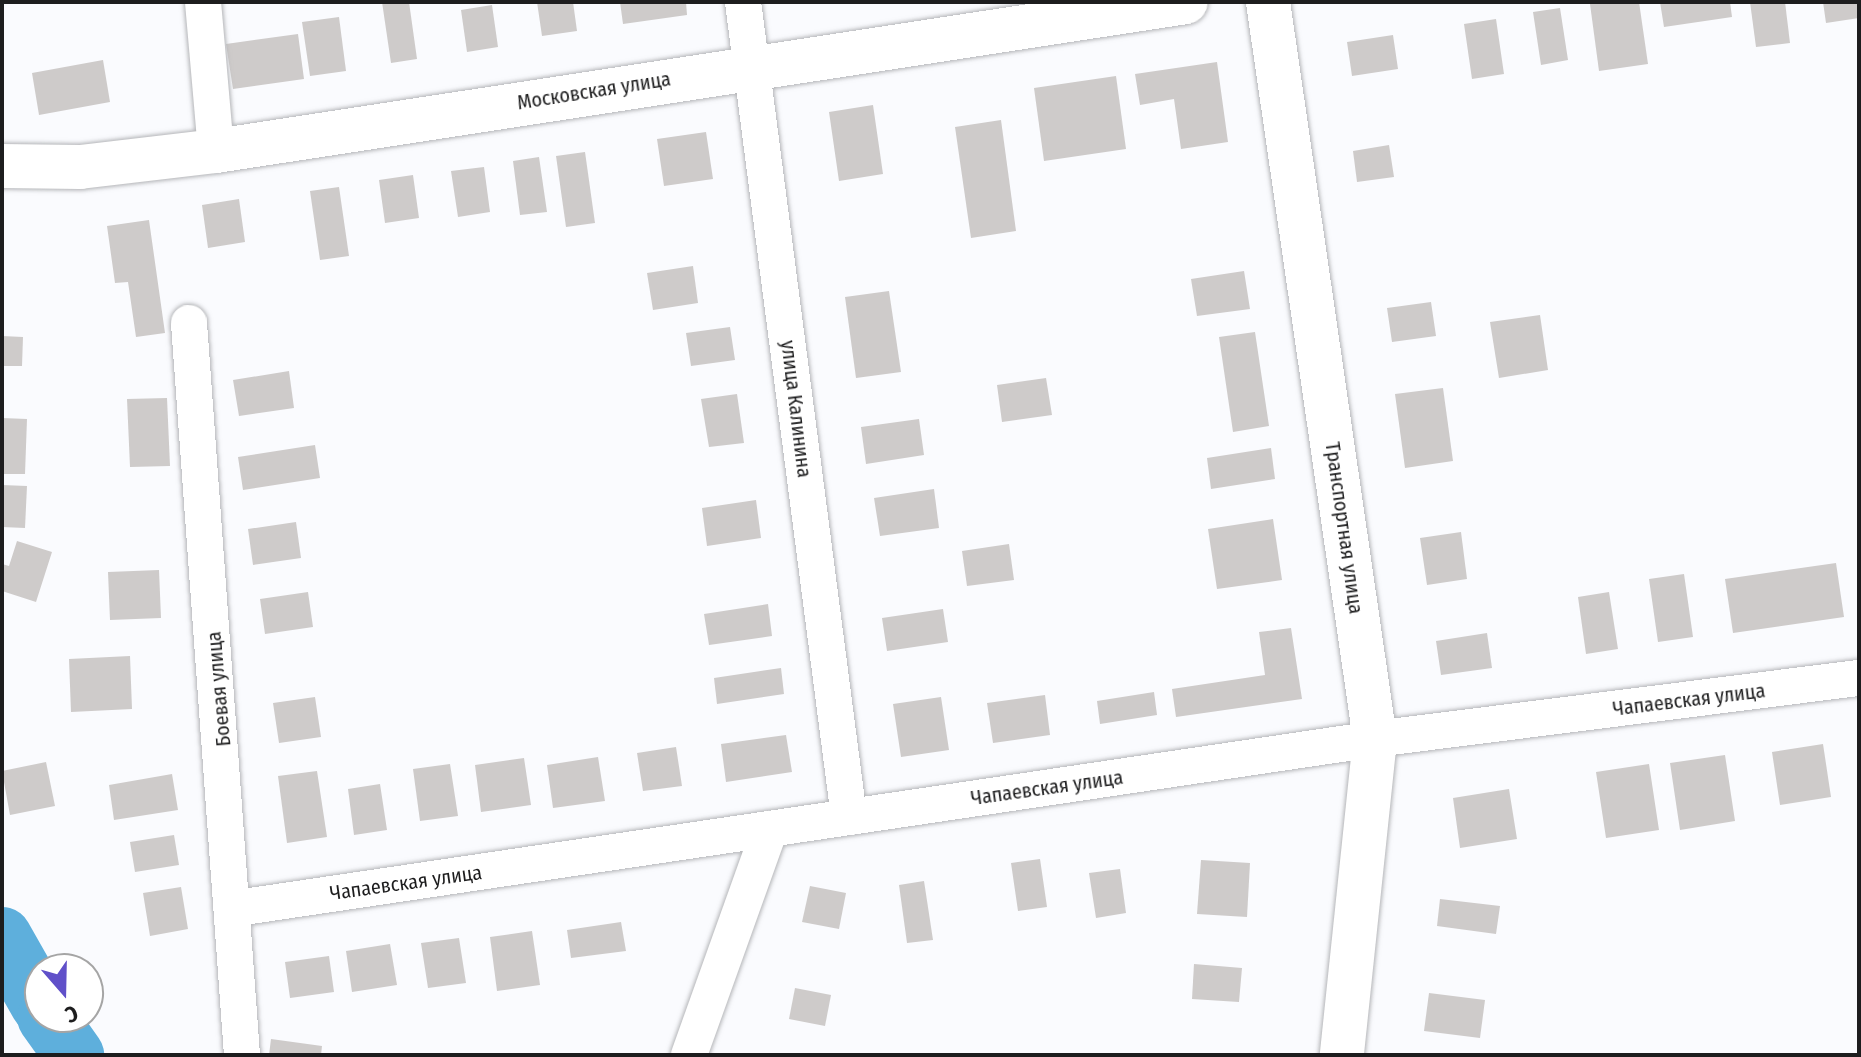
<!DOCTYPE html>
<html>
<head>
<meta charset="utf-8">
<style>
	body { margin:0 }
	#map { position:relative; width:1861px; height:1057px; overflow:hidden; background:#fafbfe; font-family:"Fira Sans Condensed",sans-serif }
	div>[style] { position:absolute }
	.river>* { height:60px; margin:-30px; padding:0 30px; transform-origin:30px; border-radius:30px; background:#5eafdc }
	.building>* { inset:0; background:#cecbca }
	.roads { filter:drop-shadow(0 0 2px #b5b6b9) drop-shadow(0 0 2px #b5b6b9) }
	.street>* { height:36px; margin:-18px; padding:0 18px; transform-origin:18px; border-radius:18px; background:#fff }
	.secondary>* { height:44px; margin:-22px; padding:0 22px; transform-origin:22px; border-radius:22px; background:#fff }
	.primary>* { height:44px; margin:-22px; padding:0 22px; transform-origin:22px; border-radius:22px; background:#fff }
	span { translate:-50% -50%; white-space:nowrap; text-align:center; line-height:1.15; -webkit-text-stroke:6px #fff; paint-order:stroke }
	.street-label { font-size:20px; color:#1d1d1e }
	.frame { position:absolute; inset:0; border:4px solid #1d1d1e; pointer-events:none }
	.north { position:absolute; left:24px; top:953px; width:80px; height:80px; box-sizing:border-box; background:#fff; border:2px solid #a5a5a5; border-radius:50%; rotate:160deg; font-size:22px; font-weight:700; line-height:32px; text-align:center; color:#1d1d1e }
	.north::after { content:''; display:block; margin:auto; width:28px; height:36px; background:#6050c9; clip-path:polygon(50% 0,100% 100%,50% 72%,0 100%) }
</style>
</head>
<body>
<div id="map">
	<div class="river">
		<div style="left:2px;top:937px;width:77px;rotate:60.4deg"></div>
		<div style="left:47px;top:1017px;width:47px;rotate:54.6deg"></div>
	</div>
	<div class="building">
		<div style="clip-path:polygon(382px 2px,409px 2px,417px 59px,391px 63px)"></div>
		<div style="clip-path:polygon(537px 2px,573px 2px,577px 31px,542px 36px)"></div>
		<div style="clip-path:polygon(620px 2px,686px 2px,687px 15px,623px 24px)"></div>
		<div style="clip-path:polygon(1639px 2px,1648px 64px,1599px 71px,1590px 4px)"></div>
		<div style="clip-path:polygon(1660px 2px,1730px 2px,1732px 17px,1664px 27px)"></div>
		<div style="clip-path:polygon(1750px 2px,1785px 2px,1790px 43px,1756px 47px)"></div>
		<div style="clip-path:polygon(1823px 2px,1859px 2px,1859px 18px,1826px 23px)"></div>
		<div style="clip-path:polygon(492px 5px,498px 47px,467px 52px,461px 10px)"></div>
		<div style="clip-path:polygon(1560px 8px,1568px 60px,1541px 65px,1533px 12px)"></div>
		<div style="clip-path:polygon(339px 17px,346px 71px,310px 76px,302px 22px)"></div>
		<div style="clip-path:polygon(1496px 19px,1504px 74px,1472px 79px,1464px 24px)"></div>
		<div style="clip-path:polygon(298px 34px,304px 79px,233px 89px,226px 44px)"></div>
		<div style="clip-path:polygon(1393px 35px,1398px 69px,1352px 76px,1347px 42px)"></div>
		<div style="clip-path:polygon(103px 60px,110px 102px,39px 115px,32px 73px)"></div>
		<div style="clip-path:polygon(1217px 62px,1228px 142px,1181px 149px,1174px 99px,1140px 105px,1135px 74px)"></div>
		<div style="clip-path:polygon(1116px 76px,1126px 149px,1044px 161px,1034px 88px)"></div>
		<div style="clip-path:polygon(873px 105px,883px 174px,839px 181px,829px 112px)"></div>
		<div style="clip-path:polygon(1001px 120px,1016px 231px,971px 238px,955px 127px)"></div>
		<div style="clip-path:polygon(706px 132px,713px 179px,664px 186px,657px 139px)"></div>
		<div style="clip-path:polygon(1389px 145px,1394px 177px,1357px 182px,1353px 151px)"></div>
		<div style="clip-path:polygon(585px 152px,595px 223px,566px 227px,556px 156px)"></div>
		<div style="clip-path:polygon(539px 157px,547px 212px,520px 215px,513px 161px)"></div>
		<div style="clip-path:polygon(484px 167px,490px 212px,458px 217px,451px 171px)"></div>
		<div style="clip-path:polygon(413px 175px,419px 218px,385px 223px,379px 180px)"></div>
		<div style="clip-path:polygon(339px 187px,349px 256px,320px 260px,310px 191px)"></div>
		<div style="clip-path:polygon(239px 199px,245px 242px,208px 248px,202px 205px)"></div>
		<div style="clip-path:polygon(149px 220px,165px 333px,136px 337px,128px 282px,115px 283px,107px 226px)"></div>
		<div style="clip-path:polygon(693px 266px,698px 303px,653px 310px,647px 273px)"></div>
		<div style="clip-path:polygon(1244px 271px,1250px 309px,1197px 316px,1191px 279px)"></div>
		<div style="clip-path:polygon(889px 291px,901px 372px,856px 378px,845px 297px)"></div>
		<div style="clip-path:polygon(1431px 302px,1436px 336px,1392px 342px,1387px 308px)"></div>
		<div style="clip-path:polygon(1540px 315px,1548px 370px,1499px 378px,1490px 322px)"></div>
		<div style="clip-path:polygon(730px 327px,735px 360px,691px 366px,686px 333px)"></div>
		<div style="clip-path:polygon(1255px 332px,1269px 426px,1233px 432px,1219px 337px)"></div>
		<div style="clip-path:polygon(2px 336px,23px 337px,22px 366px,2px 366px)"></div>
		<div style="clip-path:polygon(289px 371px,294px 408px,239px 416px,233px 380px)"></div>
		<div style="clip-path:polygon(1046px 378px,1052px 415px,1002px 422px,997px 385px)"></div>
		<div style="clip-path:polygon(1443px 388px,1453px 461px,1405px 468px,1395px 394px)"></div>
		<div style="clip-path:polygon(737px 394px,744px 443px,709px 447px,701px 399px)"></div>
		<div style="clip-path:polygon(167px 398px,170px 466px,130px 467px,127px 399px)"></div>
		<div style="clip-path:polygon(2px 418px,27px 419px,25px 474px,2px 474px)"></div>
		<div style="clip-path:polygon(919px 419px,924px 455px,866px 464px,861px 427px)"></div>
		<div style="clip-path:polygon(315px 445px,320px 478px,243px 490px,238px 457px)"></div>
		<div style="clip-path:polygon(1271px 448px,1275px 479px,1211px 489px,1207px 458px)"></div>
		<div style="clip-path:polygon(2px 485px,27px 486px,25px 528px,2px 527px)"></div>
		<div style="clip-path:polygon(934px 489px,939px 528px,880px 536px,874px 498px)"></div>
		<div style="clip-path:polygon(756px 500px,761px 538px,707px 546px,702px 508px)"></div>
		<div style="clip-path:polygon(1273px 519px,1282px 580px,1217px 589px,1208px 529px)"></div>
		<div style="clip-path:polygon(296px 522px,301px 558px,253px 565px,248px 529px)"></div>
		<div style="clip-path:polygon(1461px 532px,1467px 579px,1427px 585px,1420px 538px)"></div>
		<div style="clip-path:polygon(17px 541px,52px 552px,36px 602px,2px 591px,2px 564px,9px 566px)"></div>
		<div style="clip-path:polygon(1009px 544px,1014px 580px,967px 586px,962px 551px)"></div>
		<div style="clip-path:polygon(1836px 563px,1844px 617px,1733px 633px,1725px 579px)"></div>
		<div style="clip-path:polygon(159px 570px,161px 618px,110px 620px,108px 572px)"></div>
		<div style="clip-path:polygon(1684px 574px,1693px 637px,1658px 642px,1649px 579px)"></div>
		<div style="clip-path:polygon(308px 592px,313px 627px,265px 634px,260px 599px)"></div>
		<div style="clip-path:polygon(1609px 592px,1618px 649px,1586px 654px,1578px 597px)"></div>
		<div style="clip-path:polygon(768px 604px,772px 636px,709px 645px,704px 614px)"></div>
		<div style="clip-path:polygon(943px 609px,948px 642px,887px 651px,882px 618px)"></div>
		<div style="clip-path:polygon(1291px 628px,1302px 699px,1176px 717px,1172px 689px,1265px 675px,1259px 632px)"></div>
		<div style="clip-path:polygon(1487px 633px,1492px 668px,1441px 675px,1436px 641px)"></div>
		<div style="clip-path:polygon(130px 656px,132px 709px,71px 712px,69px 659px)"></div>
		<div style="clip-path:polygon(781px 668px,784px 694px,717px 704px,714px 678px)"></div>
		<div style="clip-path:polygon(1154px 692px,1157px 715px,1100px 724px,1097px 701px)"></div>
		<div style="clip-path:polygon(1045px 695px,1050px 735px,993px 743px,987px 703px)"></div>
		<div style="clip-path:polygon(315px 697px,321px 737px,279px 743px,273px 703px)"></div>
		<div style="clip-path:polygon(941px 697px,949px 750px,901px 757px,893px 704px)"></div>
		<div style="clip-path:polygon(786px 735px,792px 772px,726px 782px,721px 744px)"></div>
		<div style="clip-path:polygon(1823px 744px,1831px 797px,1780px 805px,1772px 752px)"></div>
		<div style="clip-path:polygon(676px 747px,682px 786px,643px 791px,637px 753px)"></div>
		<div style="clip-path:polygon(1725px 755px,1735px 821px,1680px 830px,1670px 763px)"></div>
		<div style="clip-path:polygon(598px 757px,605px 801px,553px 808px,547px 765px)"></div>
		<div style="clip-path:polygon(524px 758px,531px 805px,481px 812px,475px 765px)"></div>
		<div style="clip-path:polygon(46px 762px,55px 806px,10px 815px,2px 771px)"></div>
		<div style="clip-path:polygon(450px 764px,458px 816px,420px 821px,413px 769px)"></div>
		<div style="clip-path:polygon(1649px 764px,1659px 830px,1606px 838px,1596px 772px)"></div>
		<div style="clip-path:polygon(317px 771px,327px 837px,287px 843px,278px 776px)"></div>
		<div style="clip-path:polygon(172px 774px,178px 810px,114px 820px,109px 785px)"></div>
		<div style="clip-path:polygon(380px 784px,387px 830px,354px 835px,348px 789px)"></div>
		<div style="clip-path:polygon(1509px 789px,1517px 839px,1460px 848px,1453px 798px)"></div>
		<div style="clip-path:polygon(174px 835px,179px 865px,135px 872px,130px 842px)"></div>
		<div style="clip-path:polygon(1040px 859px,1047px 907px,1018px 911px,1011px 863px)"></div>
		<div style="clip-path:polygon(1201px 860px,1250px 863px,1247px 917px,1197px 914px)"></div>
		<div style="clip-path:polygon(1120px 869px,1126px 913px,1096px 918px,1089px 873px)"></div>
		<div style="clip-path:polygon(924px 881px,933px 940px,907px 943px,899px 885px)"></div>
		<div style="clip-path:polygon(810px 886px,846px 893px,839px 929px,802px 922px)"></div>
		<div style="clip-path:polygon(181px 887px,188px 929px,150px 936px,143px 893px)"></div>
		<div style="clip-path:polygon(1440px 899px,1500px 906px,1496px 934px,1437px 926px)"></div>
		<div style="clip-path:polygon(621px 922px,626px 951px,571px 958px,567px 930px)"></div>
		<div style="clip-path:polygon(532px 931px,540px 985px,497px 991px,490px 937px)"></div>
		<div style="clip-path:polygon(459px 938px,466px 983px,428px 988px,421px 943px)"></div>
		<div style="clip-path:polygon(390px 944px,397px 985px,352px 992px,346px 951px)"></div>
		<div style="clip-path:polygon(329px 956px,334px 992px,290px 998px,285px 962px)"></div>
		<div style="clip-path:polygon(1194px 964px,1242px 968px,1239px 1002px,1192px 999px)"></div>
		<div style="clip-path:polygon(795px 988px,831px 995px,825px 1026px,789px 1019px)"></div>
		<div style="clip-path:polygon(1429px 993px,1485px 1000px,1480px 1038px,1424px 1031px)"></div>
		<div style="clip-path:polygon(271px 1039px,322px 1046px,321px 1055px,269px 1055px)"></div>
	</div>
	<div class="roads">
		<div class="street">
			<div style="left:203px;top:2px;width:150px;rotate:85deg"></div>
			<div style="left:743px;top:2px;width:822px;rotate:82.59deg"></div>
			<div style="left:189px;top:323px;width:734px;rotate:85.86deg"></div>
			<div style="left:237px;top:908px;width:1150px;rotate:-8.45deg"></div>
			<div style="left:1375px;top:739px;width:488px;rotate:-7.2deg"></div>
			<div style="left:689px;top:1055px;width:240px;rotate:-70.3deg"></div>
		</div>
		<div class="secondary">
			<div style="left:2px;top:166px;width:78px;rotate:0.7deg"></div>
			<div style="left:80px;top:167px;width:137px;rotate:-6.7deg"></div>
			<div style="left:216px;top:151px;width:981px;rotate:-8.73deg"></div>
		</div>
		<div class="primary">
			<div style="left:1268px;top:2px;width:745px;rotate:81.74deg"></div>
			<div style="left:1375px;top:739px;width:318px;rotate:96deg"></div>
		</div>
	</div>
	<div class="street-label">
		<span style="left:594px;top:91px;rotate:-9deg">Московская улица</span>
		<span style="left:796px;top:409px;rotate:83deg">улица Калинина</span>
		<span style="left:1344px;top:528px;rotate:82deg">Транспортная улица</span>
		<span style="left:219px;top:689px;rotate:-95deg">Боевая улица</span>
		<span style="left:1689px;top:700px;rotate:-7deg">Чапаевская улица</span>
		<span style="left:1047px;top:788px;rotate:-8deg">Чапаевская улица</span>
		<span style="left:406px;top:883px;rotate:-8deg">Чапаевская улица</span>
	</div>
	<div class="frame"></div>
	<div class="north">С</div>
</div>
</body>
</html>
